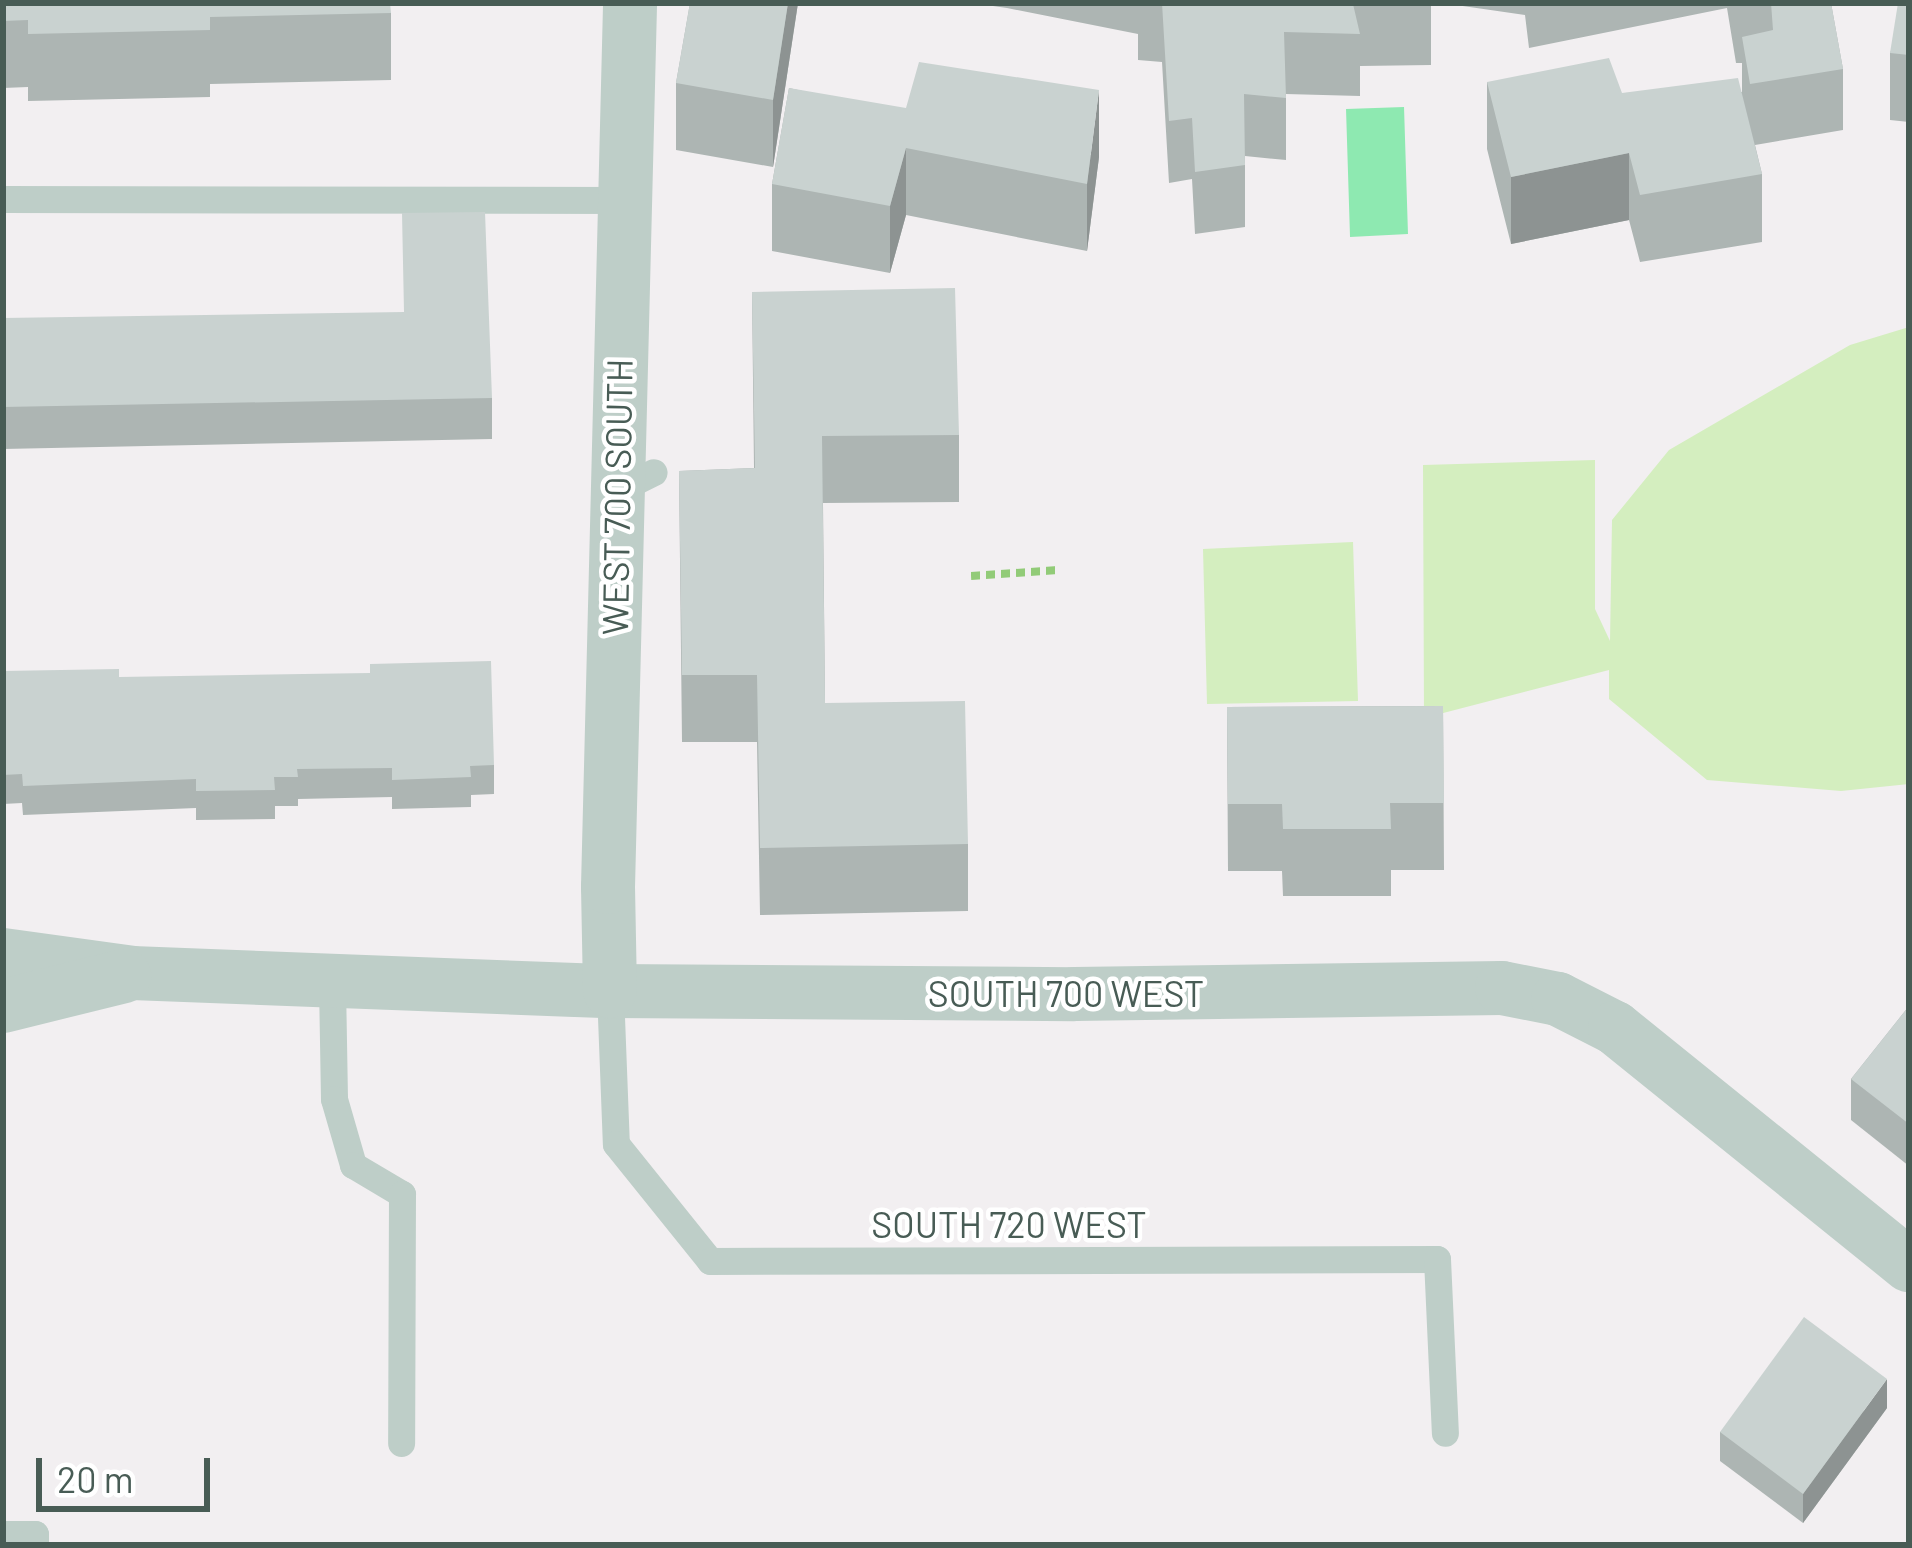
<!DOCTYPE html>
<html>
<head>
<meta charset="utf-8">
<style>
	body { margin:0 }
	#map { position:relative; width:1912px; height:1548px; overflow:hidden; background:#f2eff1; font-family:Barlow,sans-serif }
	div>[style] { position:absolute }
	.green>* { inset:0; background:#d4eebf }
	.water>* { inset:0; background:#8ee9b1 }
	.path>* { height:8px; margin-top:-4px; transform-origin:0; background:repeating-linear-gradient(90deg,#92cb78 0 9px,transparent 0 15px) }
	.service>* { height:27px; margin:-13.5px; padding:0 13.5px; transform-origin:13.5px; border-radius:13.5px; background:#becec8 }
	.minor>* { height:54px; margin:-27px; padding:0 27px; transform-origin:27px; border-radius:27px; background:#becec8 }
	.wall>* { inset:0; background:#adb5b3 }
	.shaded-wall>* { inset:0; background:#8d9392 }
	.building>* { inset:0; background:#c9d2d0 }
	span { translate:-50% -50%; white-space:nowrap; text-align:center; line-height:1.15; -webkit-text-stroke:9px #fff; paint-order:stroke }
	.street-label { font-size:36px; color:#485c55 }
	.frame { position:absolute; inset:0; border:6px solid #485c55; pointer-events:none }
	.scale { position:absolute; left:36px; top:1458px; width:174px; height:54px; box-sizing:border-box; border:6px solid #485c55; border-top:0; padding-left:15px; font-size:36px; line-height:42px; white-space:nowrap; color:#485c55; -webkit-text-stroke:9px #fff; paint-order:stroke }
</style>
</head>
<body>
<div id="map">
	<div class="green">
		<div style="clip-path:polygon(1909px 327px,1909px 784px,1841px 791px,1707px 780px,1609px 699px,1609px 670px,1424px 718px,1423px 465px,1595px 460px,1595px 609px,1610px 641px,1612px 520px,1669px 450px,1850px 345px)"></div>
		<div style="clip-path:polygon(1353px 542px,1358px 701px,1207px 704px,1203px 549px)"></div>
	</div>
	<div class="water">
		<div style="clip-path:polygon(1404px 107px,1408px 234px,1350px 237px,1346px 109px)"></div>
	</div>
	<div class="path">
		<div style="left:971px;top:576px;width:87px;rotate:-3.9deg"></div>
	</div>
	<div class="service">
		<div style="left:3px;top:199px;width:621px;rotate:0.09deg"></div>
		<div style="left:616px;top:491px;width:42px;rotate:-26.6deg"></div>
		<div style="left:332px;top:984px;width:115px;rotate:89deg"></div>
		<div style="left:334px;top:1099px;width:69px;rotate:73.9deg"></div>
		<div style="left:353px;top:1165px;width:57px;rotate:30.6deg"></div>
		<div style="left:402px;top:1194px;width:249px;rotate:90.2deg"></div>
		<div style="left:610px;top:991px;width:153px;rotate:87.8deg"></div>
		<div style="left:616px;top:1144px;width:150px;rotate:51.2deg"></div>
		<div style="left:710px;top:1261px;width:727px;rotate:-0.16deg"></div>
		<div style="left:1437px;top:1259px;width:174px;rotate:87.4deg"></div>
		<div style="left:3px;top:1534px;width:32px"></div>
		<div style="left:35px;top:1534px;width:11px;rotate:90deg"></div>
	</div>
	<div class="minor">
		<div style="left:3px;top:955px;width:130px;rotate:7.9deg"></div>
		<div style="left:132px;top:973px;width:478px;rotate:2.2deg"></div>
		<div style="left:610px;top:991px;width:464px;rotate:0.4deg"></div>
		<div style="left:1074px;top:994px;width:428px;rotate:-0.8deg"></div>
		<div style="left:1502px;top:988px;width:57px;rotate:11.1deg"></div>
		<div style="left:1558px;top:999px;width:64px;rotate:27deg"></div>
		<div style="left:1615px;top:1028px;width:378px;rotate:38.9deg"></div>
		<div style="left:610px;top:991px;width:104px;rotate:-91.1deg"></div>
		<div style="left:608px;top:887px;width:884px;rotate:-88.57deg"></div>
		<div style="left:3px;top:1006px;width:125px;rotate:-13.9deg"></div>
	</div>
	<div class="wall">
		<div style="clip-path:polygon(3px 3px,391px 13px,391px 80px,210px 84px,210px 97px,28px 101px,28px 87px,3px 88px)"></div>
		<div style="clip-path:polygon(690px 3px,798px 3px,773px 167px,676px 150px,676px 83px)"></div>
		<div style="clip-path:polygon(972px 3px,1431px 3px,1431px 65px,1360px 66px,1360px 96px,1286px 94px,1286px 160px,1245px 156px,1245px 227px,1195px 234px,1192px 179px,1169px 183px,1162px 62px,1138px 60px,1138px 34px,1007px 8px)"></div>
		<div style="clip-path:polygon(1442px 3px,1831px 3px,1843px 69px,1843px 130px,1755px 145px,1762px 174px,1762px 242px,1640px 262px,1629px 220px,1511px 244px,1487px 149px,1487px 82px,1622px 93px,1742px 92px,1742px 63px,1736px 63px,1727px 8px,1529px 48px,1525px 15px)"></div>
		<div style="clip-path:polygon(1909px 3px,1909px 122px,1890px 120px,1890px 53px)"></div>
		<div style="clip-path:polygon(789px 88px,1099px 157px,1087px 251px,906px 215px,890px 273px,772px 251px,772px 184px)"></div>
		<div style="clip-path:polygon(752px 292px,959px 435px,959px 502px,823px 503px,825px 703px,968px 844px,968px 911px,760px 915px,757px 742px,682px 742px,679px 471px,754px 468px)"></div>
		<div style="clip-path:polygon(3px 318px,492px 398px,492px 439px,3px 449px)"></div>
		<div style="clip-path:polygon(3px 671px,119px 677px,494px 765px,494px 794px,471px 795px,471px 807px,392px 809px,392px 797px,298px 799px,298px 806px,275px 806px,275px 819px,196px 820px,196px 808px,23px 815px,22px 803px,3px 804px)"></div>
		<div style="clip-path:polygon(1443px 706px,1444px 870px,1391px 870px,1391px 896px,1283px 896px,1282px 871px,1228px 871px,1227px 707px)"></div>
		<div style="clip-path:polygon(1909px 1006px,1909px 1166px,1851px 1120px,1851px 1079px)"></div>
		<div style="clip-path:polygon(1887px 1408px,1803px 1523px,1720px 1461px,1720px 1432px)"></div>
	</div>
	<div class="shaded-wall">
		<div style="clip-path:polygon(788px 3px,798px 3px,773px 167px,773px 100px)"></div>
		<div style="clip-path:polygon(1099px 90px,1099px 157px,1087px 251px,1087px 184px)"></div>
		<div style="clip-path:polygon(906px 148px,906px 215px,890px 273px,890px 206px)"></div>
		<div style="clip-path:polygon(1629px 153px,1629px 220px,1511px 244px,1511px 177px)"></div>
		<div style="clip-path:polygon(1887px 1379px,1887px 1408px,1803px 1523px,1803px 1494px)"></div>
	</div>
	<div class="building">
		<div style="clip-path:polygon(3px 3px,390px 3px,391px 13px,210px 17px,210px 30px,28px 34px,28px 20px,3px 21px)"></div>
		<div style="clip-path:polygon(690px 3px,788px 3px,773px 100px,676px 83px)"></div>
		<div style="clip-path:polygon(1162px 3px,1431px 3px,1431px 4px,1353px 4px,1360px 34px,1284px 32px,1286px 98px,1244px 94px,1245px 165px,1195px 172px,1192px 118px,1169px 121px)"></div>
		<div style="clip-path:polygon(1771px 3px,1831px 3px,1843px 69px,1750px 84px,1742px 37px,1773px 30px)"></div>
		<div style="clip-path:polygon(1898px 3px,1909px 3px,1909px 55px,1890px 53px)"></div>
		<div style="clip-path:polygon(1609px 58px,1622px 93px,1738px 78px,1762px 174px,1640px 195px,1629px 153px,1511px 177px,1487px 82px)"></div>
		<div style="clip-path:polygon(919px 62px,1099px 90px,1087px 184px,906px 148px,890px 206px,772px 184px,789px 88px,906px 108px)"></div>
		<div style="clip-path:polygon(485px 212px,492px 398px,3px 407px,3px 318px,404px 312px,402px 213px)"></div>
		<div style="clip-path:polygon(955px 288px,959px 435px,822px 436px,825px 703px,965px 701px,968px 844px,760px 848px,757px 675px,682px 675px,679px 471px,755px 468px,752px 292px)"></div>
		<div style="clip-path:polygon(491px 661px,494px 765px,470px 766px,471px 777px,392px 780px,392px 768px,297px 769px,298px 777px,274px 777px,275px 790px,196px 791px,196px 779px,23px 786px,22px 774px,3px 775px,3px 671px,119px 669px,119px 677px,370px 673px,370px 664px)"></div>
		<div style="clip-path:polygon(1443px 706px,1444px 803px,1390px 803px,1391px 829px,1283px 829px,1282px 804px,1228px 804px,1227px 707px)"></div>
		<div style="clip-path:polygon(1909px 1006px,1909px 1124px,1851px 1079px)"></div>
		<div style="clip-path:polygon(1804px 1317px,1887px 1379px,1803px 1494px,1720px 1432px)"></div>
	</div>
	<div class="street-label">
		<span style="left:616px;top:497px;rotate:-89deg">WEST 700 SOUTH</span>
		<span style="left:1066px;top:993px">SOUTH 700 WEST</span>
		<span style="left:1009px;top:1224px">SOUTH 720 WEST</span>
	</div>
	<div class="frame"></div>
	<div class="scale">20 m</div>
</div>
</body>
</html>
